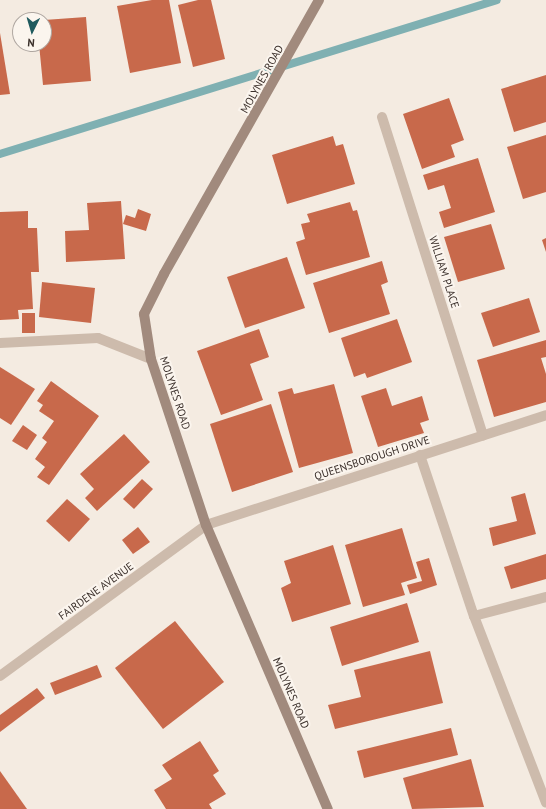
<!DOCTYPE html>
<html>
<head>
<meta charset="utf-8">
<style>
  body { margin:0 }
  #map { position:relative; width:546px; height:809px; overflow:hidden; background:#f4ebe1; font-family:"PT Sans",sans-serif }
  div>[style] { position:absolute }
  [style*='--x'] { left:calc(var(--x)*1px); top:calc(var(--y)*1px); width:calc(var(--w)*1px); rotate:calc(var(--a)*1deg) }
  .stream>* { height:8px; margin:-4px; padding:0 4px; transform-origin:4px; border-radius:4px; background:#7fb0b2 }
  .building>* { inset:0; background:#c8694b }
  .minor>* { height:10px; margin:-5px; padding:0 5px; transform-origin:5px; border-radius:5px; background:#cdbbac }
  .secondary>* { height:10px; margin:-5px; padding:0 5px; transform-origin:5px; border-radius:5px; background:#a18a7d }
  span { translate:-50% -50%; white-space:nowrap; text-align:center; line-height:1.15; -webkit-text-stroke:4px #fbf5ee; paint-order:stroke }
  .street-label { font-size:11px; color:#3b302b }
  .north { position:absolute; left:12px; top:12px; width:40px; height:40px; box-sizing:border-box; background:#fbf5ee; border:1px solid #aea6a0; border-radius:50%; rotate:185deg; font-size:11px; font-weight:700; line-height:16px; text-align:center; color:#3b302b }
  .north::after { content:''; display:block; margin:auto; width:14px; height:18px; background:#1f5a5e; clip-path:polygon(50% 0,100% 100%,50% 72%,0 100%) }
</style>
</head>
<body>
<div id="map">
  <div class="stream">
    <div style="--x:0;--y:154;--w:520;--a:-17.22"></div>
  </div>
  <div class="building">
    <div style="clip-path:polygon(152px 0,169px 0,181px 63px,130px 73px,117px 6px)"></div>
    <div style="clip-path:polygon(198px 0,211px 0,225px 59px,193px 67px,178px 5px)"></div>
    <div style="clip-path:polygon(86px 17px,91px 81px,43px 85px,39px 44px,44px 44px,44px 20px)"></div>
    <div style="clip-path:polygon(0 33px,10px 94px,0 95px)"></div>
    <div style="clip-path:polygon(546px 75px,546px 122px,514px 132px,501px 89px)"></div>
    <div style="clip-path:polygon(449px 98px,464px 140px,451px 145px,455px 157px,422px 169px,403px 114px)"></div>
    <div style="clip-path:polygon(546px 135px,546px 192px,523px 199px,507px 147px)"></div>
    <div style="clip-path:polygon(333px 136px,336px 146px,343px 144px,355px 184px,287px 204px,272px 155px)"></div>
    <div style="clip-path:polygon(478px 158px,495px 212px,444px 228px,439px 212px,451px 208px,444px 185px,428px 190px,423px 175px)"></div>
    <div style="clip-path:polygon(121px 201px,125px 259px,66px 262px,65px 231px,89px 230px,87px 203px)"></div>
    <div style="clip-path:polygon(350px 202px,353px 211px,357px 210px,370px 257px,306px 275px,296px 242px,305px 239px,301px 224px,310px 222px,307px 214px)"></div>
    <div style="clip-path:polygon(138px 209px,151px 214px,146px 231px,123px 224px,126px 215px,135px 218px)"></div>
    <div style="clip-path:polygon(28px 211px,28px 228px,37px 228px,39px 272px,31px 272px,33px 309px,18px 310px,19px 319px,0 320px,0 212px)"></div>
    <div style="clip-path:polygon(491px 224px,505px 269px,458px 282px,444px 237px)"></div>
    <div style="clip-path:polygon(546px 238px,546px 252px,542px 240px)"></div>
    <div style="clip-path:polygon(287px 257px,305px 308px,245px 328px,227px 277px)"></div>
    <div style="clip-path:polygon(382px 261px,388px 282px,381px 285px,390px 314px,329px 333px,313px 283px)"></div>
    <div style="clip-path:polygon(42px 282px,95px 288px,91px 323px,39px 317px)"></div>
    <div style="clip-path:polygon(529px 298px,540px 332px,493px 347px,481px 313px)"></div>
    <div style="clip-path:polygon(22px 313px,35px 313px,35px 333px,22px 333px)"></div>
    <div style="clip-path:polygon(397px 319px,412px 362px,367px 378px,365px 373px,354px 377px,341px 338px)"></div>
    <div style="clip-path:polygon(259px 329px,269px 357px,250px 364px,263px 400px,221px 415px,197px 351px)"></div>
    <div style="clip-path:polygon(546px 340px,546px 357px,541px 358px,546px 374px,546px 402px,494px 417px,477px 360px)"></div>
    <div style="clip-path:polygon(0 367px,35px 389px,11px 425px,0 418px)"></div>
    <div style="clip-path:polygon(51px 381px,99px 416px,49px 485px,37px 477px,45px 467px,35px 459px,47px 442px,42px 438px,54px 421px,39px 411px,43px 405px,37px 401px)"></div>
    <div style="clip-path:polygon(334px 384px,353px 453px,299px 468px,278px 392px,292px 388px,294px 394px)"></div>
    <div style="clip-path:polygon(386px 388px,392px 406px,422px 396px,429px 420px,420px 423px,424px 433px,378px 447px,361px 396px)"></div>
    <div style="clip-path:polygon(271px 404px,293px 472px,232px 492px,210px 424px)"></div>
    <div style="clip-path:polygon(23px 425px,37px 435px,27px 450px,12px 441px)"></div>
    <div style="clip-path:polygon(124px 434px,150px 462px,97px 511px,85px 498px,94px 489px,80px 474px)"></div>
    <div style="clip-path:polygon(142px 479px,153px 489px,134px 509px,123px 499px)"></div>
    <div style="clip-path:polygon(525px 493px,536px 534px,493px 546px,489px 528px,517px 521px,511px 497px)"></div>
    <div style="clip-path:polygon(67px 499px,90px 519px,69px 542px,46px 521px)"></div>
    <div style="clip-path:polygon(138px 527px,150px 542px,133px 554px,122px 540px)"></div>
    <div style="clip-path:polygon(402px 528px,417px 578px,401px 583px,405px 595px,363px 607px,345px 545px)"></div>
    <div style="clip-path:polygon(333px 545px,351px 604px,292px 622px,281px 588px,291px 583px,284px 561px)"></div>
    <div style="clip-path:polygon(546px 554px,546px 579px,511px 589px,504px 567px)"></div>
    <div style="clip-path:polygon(429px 558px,437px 585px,410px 594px,407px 585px,422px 581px,416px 562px)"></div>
    <div style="clip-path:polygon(407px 603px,419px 642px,342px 666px,330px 627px)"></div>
    <div style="clip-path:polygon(175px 621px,224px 682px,163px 729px,115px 668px)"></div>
    <div style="clip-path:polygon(430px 651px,443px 703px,335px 729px,328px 705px,361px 697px,354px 670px)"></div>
    <div style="clip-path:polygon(97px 665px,102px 677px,55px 695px,50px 683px)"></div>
    <div style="clip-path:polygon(37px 688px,45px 698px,0 732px,0 715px)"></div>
    <div style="clip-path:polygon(451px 728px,458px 755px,364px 778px,357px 751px)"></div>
    <div style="clip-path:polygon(200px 741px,219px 771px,213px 775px,226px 794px,209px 804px,212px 809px,166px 809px,154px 790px,172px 779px,162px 765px)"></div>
    <div style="clip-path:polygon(471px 759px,484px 807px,412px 809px,403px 778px)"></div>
    <div style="clip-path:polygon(0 771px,27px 809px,0 809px)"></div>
  </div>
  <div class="minor">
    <div style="--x:382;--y:117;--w:334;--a:72.4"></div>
    <div style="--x:0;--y:343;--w:98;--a:-2.9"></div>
    <div style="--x:98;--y:338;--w:57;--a:21.6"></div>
    <div style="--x:420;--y:455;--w:170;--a:71.5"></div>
    <div style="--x:474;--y:616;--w:200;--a:68.9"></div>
    <div style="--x:474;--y:616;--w:74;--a:-14.8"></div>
    <div style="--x:0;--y:676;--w:255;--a:-36.2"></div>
    <div style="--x:206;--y:525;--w:357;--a:-17.9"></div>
  </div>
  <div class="secondary">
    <div style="--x:319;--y:0;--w:315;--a:119.5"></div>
    <div style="--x:164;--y:274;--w:45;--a:116.6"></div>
    <div style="--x:144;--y:314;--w:46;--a:81.2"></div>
    <div style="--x:151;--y:359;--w:175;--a:71.7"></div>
    <div style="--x:206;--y:525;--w:309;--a:66.8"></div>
  </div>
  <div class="street-label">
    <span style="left:262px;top:79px;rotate:-61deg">MOLYNES ROAD</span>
    <span style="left:444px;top:272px;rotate:72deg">WILLIAM PLACE</span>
    <span style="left:175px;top:393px;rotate:72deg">MOLYNES ROAD</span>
    <span style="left:372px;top:458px;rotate:-18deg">QUEENSBOROUGH DRIVE</span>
    <span style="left:96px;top:591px;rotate:-36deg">FAIRDENE AVENUE</span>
    <span style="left:291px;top:693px;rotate:67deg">MOLYNES ROAD</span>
  </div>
  <div class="north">N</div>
</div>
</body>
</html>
